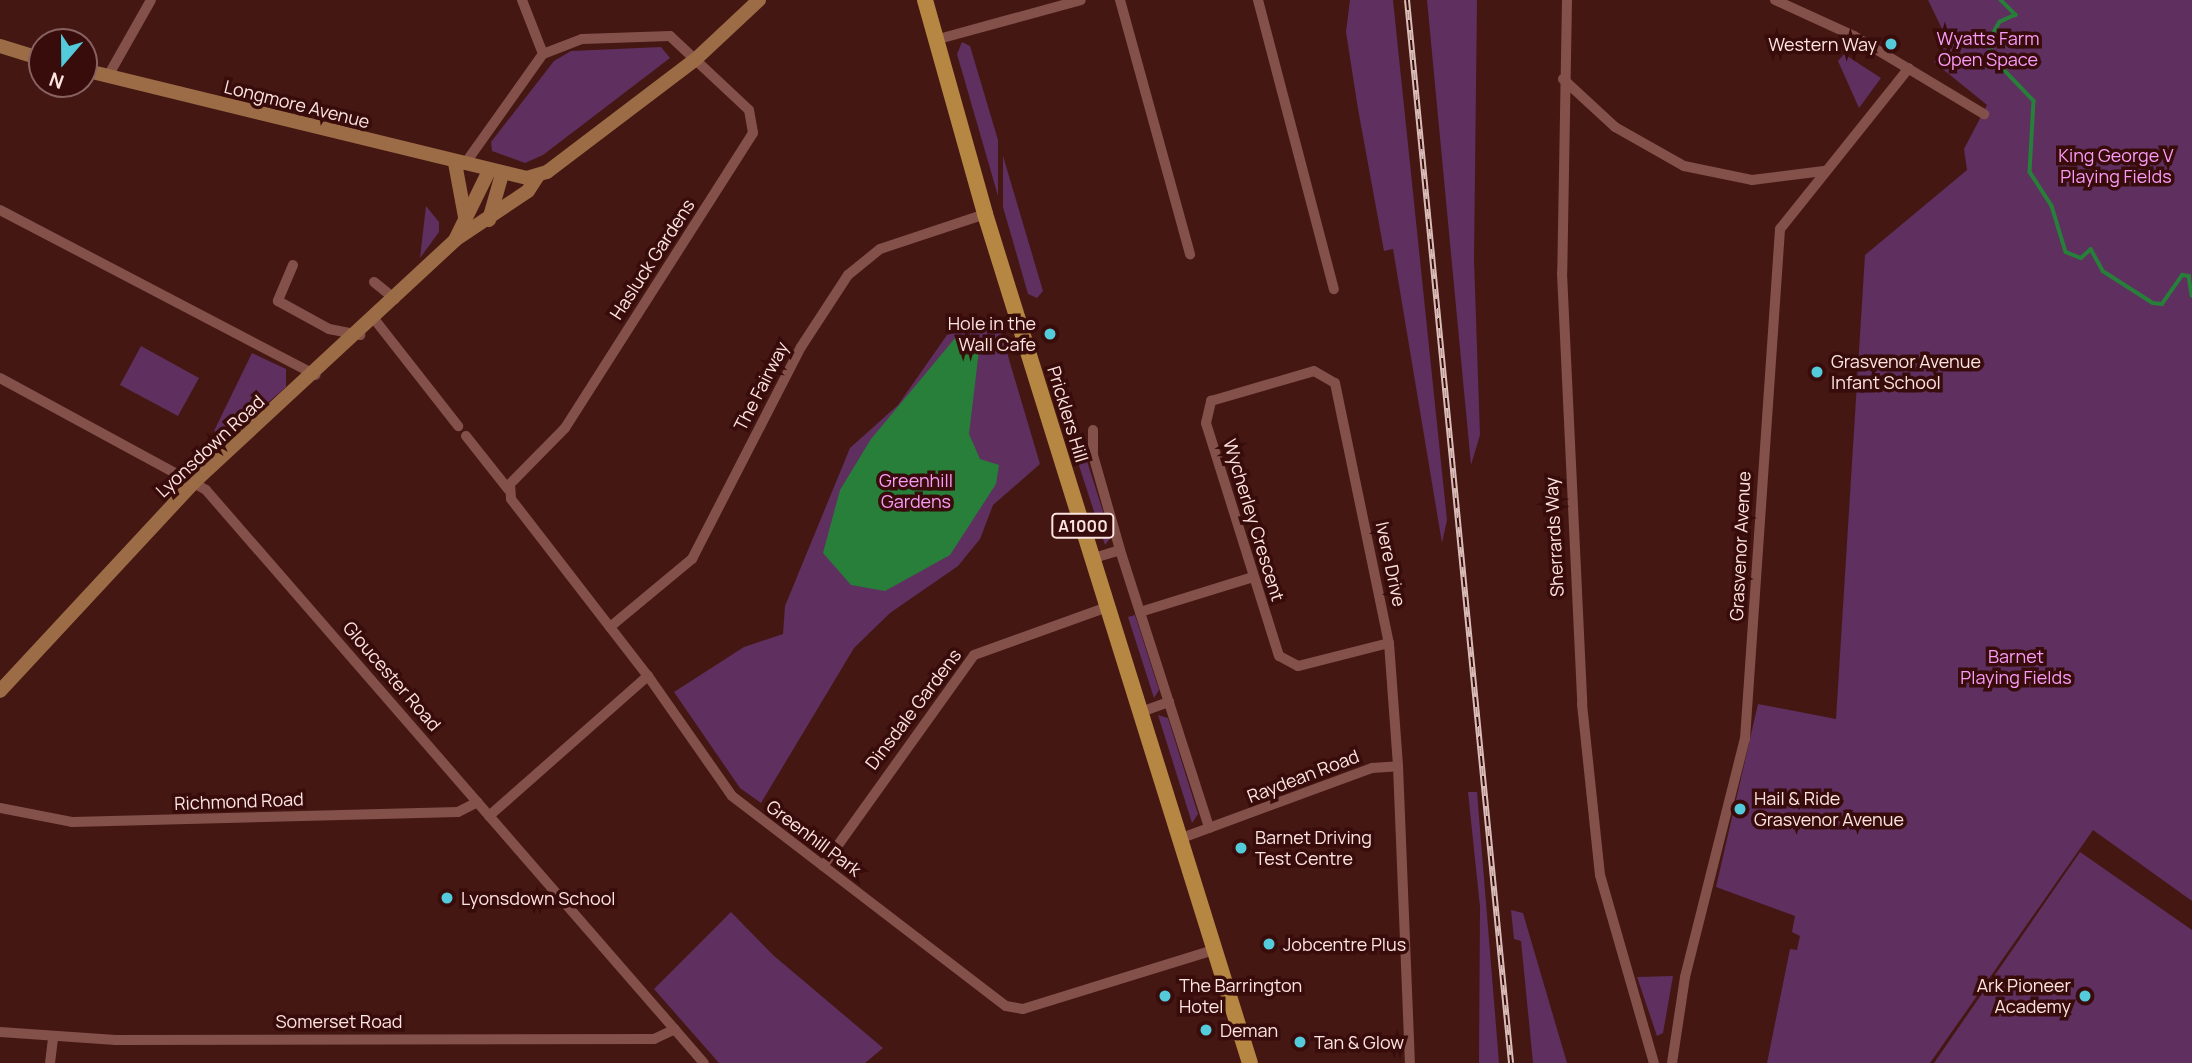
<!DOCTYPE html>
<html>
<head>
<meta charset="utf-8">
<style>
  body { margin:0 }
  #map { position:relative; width:2192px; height:1063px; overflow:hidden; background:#441713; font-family:Manrope,sans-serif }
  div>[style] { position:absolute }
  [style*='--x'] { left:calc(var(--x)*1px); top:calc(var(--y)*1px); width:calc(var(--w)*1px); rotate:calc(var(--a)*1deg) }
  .green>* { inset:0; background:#5f2f5f }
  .water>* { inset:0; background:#277f3a }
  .stream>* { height:3.5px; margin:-1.75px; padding:0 1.75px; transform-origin:1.75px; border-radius:1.75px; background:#277f3a }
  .street>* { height:10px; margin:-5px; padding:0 5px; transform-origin:5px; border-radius:5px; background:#83504a }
  .secondary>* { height:14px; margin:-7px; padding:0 7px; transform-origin:7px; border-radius:7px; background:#9c6c46 }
  .primary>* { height:16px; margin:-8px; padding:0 8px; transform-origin:8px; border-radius:8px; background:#b58742 }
  .rail>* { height:6px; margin-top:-3px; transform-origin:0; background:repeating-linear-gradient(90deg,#380c0a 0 10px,#dabdb9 0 20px); box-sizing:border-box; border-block:2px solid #dabdb9 }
  .dots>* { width:19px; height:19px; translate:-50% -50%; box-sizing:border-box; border:4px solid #380c0a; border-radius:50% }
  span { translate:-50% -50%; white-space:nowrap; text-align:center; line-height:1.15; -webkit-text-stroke:7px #380c0a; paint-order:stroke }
  .shield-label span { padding:2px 5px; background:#380c0a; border:2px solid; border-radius:5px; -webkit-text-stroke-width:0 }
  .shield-label { font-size:16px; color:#fde4e0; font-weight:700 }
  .park-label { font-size:18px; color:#fa9bf9 }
  .poi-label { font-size:18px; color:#fde4e0 }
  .right { translate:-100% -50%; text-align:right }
  .left { translate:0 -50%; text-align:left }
  .street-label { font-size:18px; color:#fde4e0 }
  .north { position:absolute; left:28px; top:28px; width:70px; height:70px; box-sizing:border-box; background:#380c0a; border:2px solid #876260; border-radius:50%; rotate:200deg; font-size:19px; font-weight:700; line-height:28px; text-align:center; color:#fde4e0 }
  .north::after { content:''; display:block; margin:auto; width:24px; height:32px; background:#53cbdb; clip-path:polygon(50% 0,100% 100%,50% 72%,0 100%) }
</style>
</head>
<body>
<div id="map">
  <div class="green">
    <div style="clip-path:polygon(1350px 0,1393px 0,1447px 520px,1442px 543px,1393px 249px,1384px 251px,1358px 109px,1346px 32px)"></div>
    <div style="clip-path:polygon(1427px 0,1477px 0,1474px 260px,1480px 435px,1471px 465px)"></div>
    <div style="clip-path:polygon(1928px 0,2192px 0,2192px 901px,2093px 830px,1930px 1063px,1767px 1063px,1790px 949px,1797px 950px,1800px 936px,1792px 932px,1795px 916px,1716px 887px,1758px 704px,1836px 719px,1865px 255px,1967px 170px,1964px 149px,1987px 105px,1934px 62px,1947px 39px)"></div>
    <div style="clip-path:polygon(962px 42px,970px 46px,998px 140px,998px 196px,957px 54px)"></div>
    <div style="clip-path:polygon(661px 47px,670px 58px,543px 155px,525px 163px,492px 151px,491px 142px,554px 61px,571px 51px)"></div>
    <div style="clip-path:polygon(1844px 54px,1881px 78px,1859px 108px,1838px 61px)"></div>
    <div style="clip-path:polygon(1003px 156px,1043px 291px,1037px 298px,1028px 294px,1003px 207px)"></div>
    <div style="clip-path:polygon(426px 206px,439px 222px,439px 232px,420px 258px)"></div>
    <div style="clip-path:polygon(997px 319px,1040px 464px,993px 505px,980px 539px,958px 566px,890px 613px,854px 648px,761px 803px,740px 788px,674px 692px,744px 647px,783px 634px,785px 606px,850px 448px,898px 405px,947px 335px)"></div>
    <div style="clip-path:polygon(141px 346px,199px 378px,178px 416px,120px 385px)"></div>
    <div style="clip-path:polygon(252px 353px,286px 369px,286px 387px,227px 438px,214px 431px)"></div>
    <div style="clip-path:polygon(1076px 426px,1111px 537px,1105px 545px,1067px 429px)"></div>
    <div style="clip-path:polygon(1135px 615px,1159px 690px,1154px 698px,1128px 617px)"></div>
    <div style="clip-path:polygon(1158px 715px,1168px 718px,1198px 814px,1192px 823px)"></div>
    <div style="clip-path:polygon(1468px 792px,1477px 792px,1499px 1063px,1479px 1063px,1480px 907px)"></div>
    <div style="clip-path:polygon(2080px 852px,2192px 930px,2192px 1063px,1934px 1063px)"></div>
    <div style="clip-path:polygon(1511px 910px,1523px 913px,1567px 1063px,1533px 1063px,1521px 941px,1514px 939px)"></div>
    <div style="clip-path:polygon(731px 912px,773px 955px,883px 1048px,865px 1063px,719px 1063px,654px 989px)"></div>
    <div style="clip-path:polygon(1673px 976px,1663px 1033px,1657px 1036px,1637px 977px)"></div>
  </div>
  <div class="water">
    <div style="clip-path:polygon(956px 337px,975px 342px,979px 350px,969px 434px,980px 459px,999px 465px,996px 484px,950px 555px,885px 591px,851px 585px,823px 553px,840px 490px,871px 439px)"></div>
  </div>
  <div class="stream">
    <div style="--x:2001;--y:0;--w:21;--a:45"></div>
    <div style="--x:2016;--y:15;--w:17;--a:156"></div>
    <div style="--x:2000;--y:22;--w:16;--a:120"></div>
    <div style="--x:1992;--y:36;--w:20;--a:93"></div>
    <div style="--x:1991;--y:56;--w:62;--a:46.3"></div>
    <div style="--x:2034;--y:101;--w:71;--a:93.2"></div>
    <div style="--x:2030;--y:172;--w:40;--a:57.1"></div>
    <div style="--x:2052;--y:206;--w:48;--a:73.1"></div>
    <div style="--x:2066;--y:252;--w:16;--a:22"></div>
    <div style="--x:2081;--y:258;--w:13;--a:-42"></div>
    <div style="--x:2091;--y:249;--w:25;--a:61"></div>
    <div style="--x:2103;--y:271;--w:59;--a:32.6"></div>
    <div style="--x:2153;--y:303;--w:9;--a:6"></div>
    <div style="--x:2162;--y:304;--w:35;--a:-55"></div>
    <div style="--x:2182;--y:275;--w:7;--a:8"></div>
    <div style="--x:2189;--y:276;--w:20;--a:81"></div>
  </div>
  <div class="street">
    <div style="--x:522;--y:0;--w:58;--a:68.7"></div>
    <div style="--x:1120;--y:0;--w:264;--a:74.6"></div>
    <div style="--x:1258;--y:0;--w:299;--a:75.3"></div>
    <div style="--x:1567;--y:0;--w:273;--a:91"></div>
    <div style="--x:1562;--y:273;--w:431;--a:87.3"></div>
    <div style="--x:1582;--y:704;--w:172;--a:84"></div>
    <div style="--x:1600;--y:875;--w:196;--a:74"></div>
    <div style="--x:1775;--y:0;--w:87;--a:24.5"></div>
    <div style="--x:1854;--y:36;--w:152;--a:31"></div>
    <div style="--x:935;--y:40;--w:151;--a:-15.3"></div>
    <div style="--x:108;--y:76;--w:87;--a:-60.5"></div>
    <div style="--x:1563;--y:79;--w:71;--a:42.7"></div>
    <div style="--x:1615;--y:127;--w:79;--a:29.5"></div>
    <div style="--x:1684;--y:166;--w:69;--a:11.6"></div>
    <div style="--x:1752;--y:180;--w:72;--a:-7.2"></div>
    <div style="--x:464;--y:165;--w:136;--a:-54.6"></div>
    <div style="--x:543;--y:54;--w:42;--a:-21"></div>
    <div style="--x:582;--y:39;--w:88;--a:-2"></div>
    <div style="--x:670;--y:36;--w:108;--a:43.1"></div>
    <div style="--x:749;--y:110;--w:23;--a:80"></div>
    <div style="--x:753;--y:133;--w:350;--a:122.5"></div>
    <div style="--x:565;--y:428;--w:78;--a:134.5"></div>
    <div style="--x:510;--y:484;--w:15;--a:86"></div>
    <div style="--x:511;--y:499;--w:224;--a:52.3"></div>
    <div style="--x:648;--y:676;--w:146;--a:55"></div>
    <div style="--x:732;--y:796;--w:345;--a:37.5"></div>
    <div style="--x:1006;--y:1006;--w:17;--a:10"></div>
    <div style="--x:1023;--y:1009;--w:200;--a:-17.2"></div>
    <div style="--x:0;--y:210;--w:356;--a:27.6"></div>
    <div style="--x:293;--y:265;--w:39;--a:113"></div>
    <div style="--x:278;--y:301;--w:58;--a:28.8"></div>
    <div style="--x:329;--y:329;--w:32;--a:11"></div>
    <div style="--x:374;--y:282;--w:27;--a:39"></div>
    <div style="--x:375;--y:320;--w:135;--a:51.9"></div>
    <div style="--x:0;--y:378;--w:234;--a:28.5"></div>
    <div style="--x:206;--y:490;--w:759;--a:49.01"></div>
    <div style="--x:1093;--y:430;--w:25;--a:90"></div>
    <div style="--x:1093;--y:455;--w:99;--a:74.1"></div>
    <div style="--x:1120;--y:550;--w:292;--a:72.2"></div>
    <div style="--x:466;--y:436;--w:68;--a:51.6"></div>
    <div style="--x:1094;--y:558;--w:27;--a:-17"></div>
    <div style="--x:1140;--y:612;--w:118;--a:-17.2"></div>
    <div style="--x:610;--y:627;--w:107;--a:-39.7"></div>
    <div style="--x:692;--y:559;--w:238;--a:-62.8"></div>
    <div style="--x:801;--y:347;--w:86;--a:-56.9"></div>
    <div style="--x:848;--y:275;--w:41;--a:-39.1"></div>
    <div style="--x:880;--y:249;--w:111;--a:-18.4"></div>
    <div style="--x:1389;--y:643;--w:94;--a:165.8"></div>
    <div style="--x:1298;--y:666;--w:21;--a:-152"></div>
    <div style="--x:1279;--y:656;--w:244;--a:-107.4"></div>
    <div style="--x:1206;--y:423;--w:23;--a:-77"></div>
    <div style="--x:1211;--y:401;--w:107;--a:-16.2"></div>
    <div style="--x:1314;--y:371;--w:24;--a:30"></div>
    <div style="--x:1335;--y:383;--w:266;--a:78.3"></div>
    <div style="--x:1389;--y:643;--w:123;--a:85.8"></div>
    <div style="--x:1141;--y:712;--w:30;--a:-20"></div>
    <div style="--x:0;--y:808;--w:73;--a:11"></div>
    <div style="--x:72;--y:822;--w:386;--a:-1.5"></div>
    <div style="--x:458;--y:812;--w:22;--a:-27"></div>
    <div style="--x:489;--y:816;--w:212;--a:-41.4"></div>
    <div style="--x:1179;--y:839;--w:206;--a:-20.2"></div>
    <div style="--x:1372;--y:768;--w:26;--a:-4"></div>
    <div style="--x:1398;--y:766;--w:297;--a:87.7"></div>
    <div style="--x:823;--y:866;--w:259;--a:-54.4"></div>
    <div style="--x:974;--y:655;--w:141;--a:-19.8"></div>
    <div style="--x:0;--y:1032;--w:116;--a:3.9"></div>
    <div style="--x:116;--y:1040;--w:538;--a:-0.11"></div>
    <div style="--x:654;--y:1039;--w:23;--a:-25"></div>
    <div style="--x:50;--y:1063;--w:24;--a:-83"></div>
    <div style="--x:1672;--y:1063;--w:87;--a:-81.4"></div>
    <div style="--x:1685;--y:977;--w:245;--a:-75.9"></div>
    <div style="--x:1745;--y:739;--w:511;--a:-86.07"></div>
    <div style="--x:1780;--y:229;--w:206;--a:-51.3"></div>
  </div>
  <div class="secondary">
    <div style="--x:0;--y:46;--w:44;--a:17.2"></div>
    <div style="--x:84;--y:70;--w:456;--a:13.7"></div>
    <div style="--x:527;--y:178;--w:21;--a:-17"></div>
    <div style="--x:547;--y:172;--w:188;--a:-37.2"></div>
    <div style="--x:697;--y:58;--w:85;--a:-43.1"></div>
    <div style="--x:455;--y:163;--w:55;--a:79.5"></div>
    <div style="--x:489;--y:220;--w:48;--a:-74.2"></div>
    <div style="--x:455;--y:240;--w:77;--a:-63.8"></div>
    <div style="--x:0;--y:691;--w:285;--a:-47.1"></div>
    <div style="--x:194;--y:482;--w:356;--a:-42.8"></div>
    <div style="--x:455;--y:240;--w:88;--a:-33.9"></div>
    <div style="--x:528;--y:191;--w:17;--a:-57"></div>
  </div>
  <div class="primary">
    <div style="--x:925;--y:0;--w:222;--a:74.3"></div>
    <div style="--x:985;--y:214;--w:889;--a:72.67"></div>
  </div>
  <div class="rail">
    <div style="--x:1407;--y:0;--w:1068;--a:84.41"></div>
  </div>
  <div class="dots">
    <div style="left:1891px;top:44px;background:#53cbdb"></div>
    <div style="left:1050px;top:334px;background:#53cbdb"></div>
    <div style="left:1817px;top:372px;background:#53cbdb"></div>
    <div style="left:1740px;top:809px;background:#53cbdb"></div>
    <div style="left:1241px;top:848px;background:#53cbdb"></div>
    <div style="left:447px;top:898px;background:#53cbdb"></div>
    <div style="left:1269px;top:944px;background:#53cbdb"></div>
    <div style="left:1165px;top:996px;background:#53cbdb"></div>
    <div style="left:2085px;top:996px;background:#53cbdb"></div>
    <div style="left:1206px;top:1030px;background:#53cbdb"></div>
    <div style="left:1300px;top:1042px;background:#53cbdb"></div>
  </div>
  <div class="shield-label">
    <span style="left:1083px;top:526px">A1000</span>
  </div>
  <div class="park-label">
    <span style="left:1988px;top:49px">Wyatts Farm<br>Open Space</span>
    <span style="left:2116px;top:166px">King George V<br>Playing Fields</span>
    <span style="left:916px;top:491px">Greenhill<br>Gardens</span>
    <span style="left:2016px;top:667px">Barnet<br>Playing Fields</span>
  </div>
  <div class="poi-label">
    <span class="right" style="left:1877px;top:44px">Western Way</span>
    <span class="right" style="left:1036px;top:334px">Hole in the<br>Wall Cafe</span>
    <span class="left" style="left:1831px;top:372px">Grasvenor Avenue<br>Infant School</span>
    <span class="left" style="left:1754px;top:809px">Hail &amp; Ride<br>Grasvenor Avenue</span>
    <span class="left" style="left:1255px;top:848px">Barnet Driving<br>Test Centre</span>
    <span class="left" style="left:461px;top:898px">Lyonsdown School</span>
    <span class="left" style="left:1283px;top:944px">Jobcentre Plus</span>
    <span class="left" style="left:1179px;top:996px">The Barrington<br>Hotel</span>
    <span class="right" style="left:2071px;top:996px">Ark Pioneer<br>Academy</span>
    <span class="left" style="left:1220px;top:1030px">Deman</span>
    <span class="left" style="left:1314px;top:1042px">Tan &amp; Glow</span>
  </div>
  <div class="street-label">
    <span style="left:297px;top:104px;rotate:14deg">Longmore Avenue</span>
    <span style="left:652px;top:259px;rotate:-57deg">Hasluck Gardens</span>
    <span style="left:761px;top:386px;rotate:-63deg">The Fairway</span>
    <span style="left:1068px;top:414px;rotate:73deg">Pricklers Hill</span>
    <span style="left:210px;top:446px;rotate:-43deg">Lyonsdown Road</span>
    <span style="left:1254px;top:520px;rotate:73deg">Wycherley Crescent</span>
    <span style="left:1554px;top:537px;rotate:-93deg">Sherrards Way</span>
    <span style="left:1740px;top:546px;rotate:-87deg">Grasvenor Avenue</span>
    <span style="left:1391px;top:564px;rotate:78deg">Ivere Drive</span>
    <span style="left:392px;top:676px;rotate:49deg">Gloucester Road</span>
    <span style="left:913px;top:709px;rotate:-53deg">Dinsdale Gardens</span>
    <span style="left:1303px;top:776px;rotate:-21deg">Raydean Road</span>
    <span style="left:239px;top:801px;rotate:-2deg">Richmond Road</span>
    <span style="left:814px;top:838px;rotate:37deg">Greenhill Park</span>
    <span style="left:339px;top:1021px">Somerset Road</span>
  </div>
  <div class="north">N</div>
</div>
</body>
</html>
